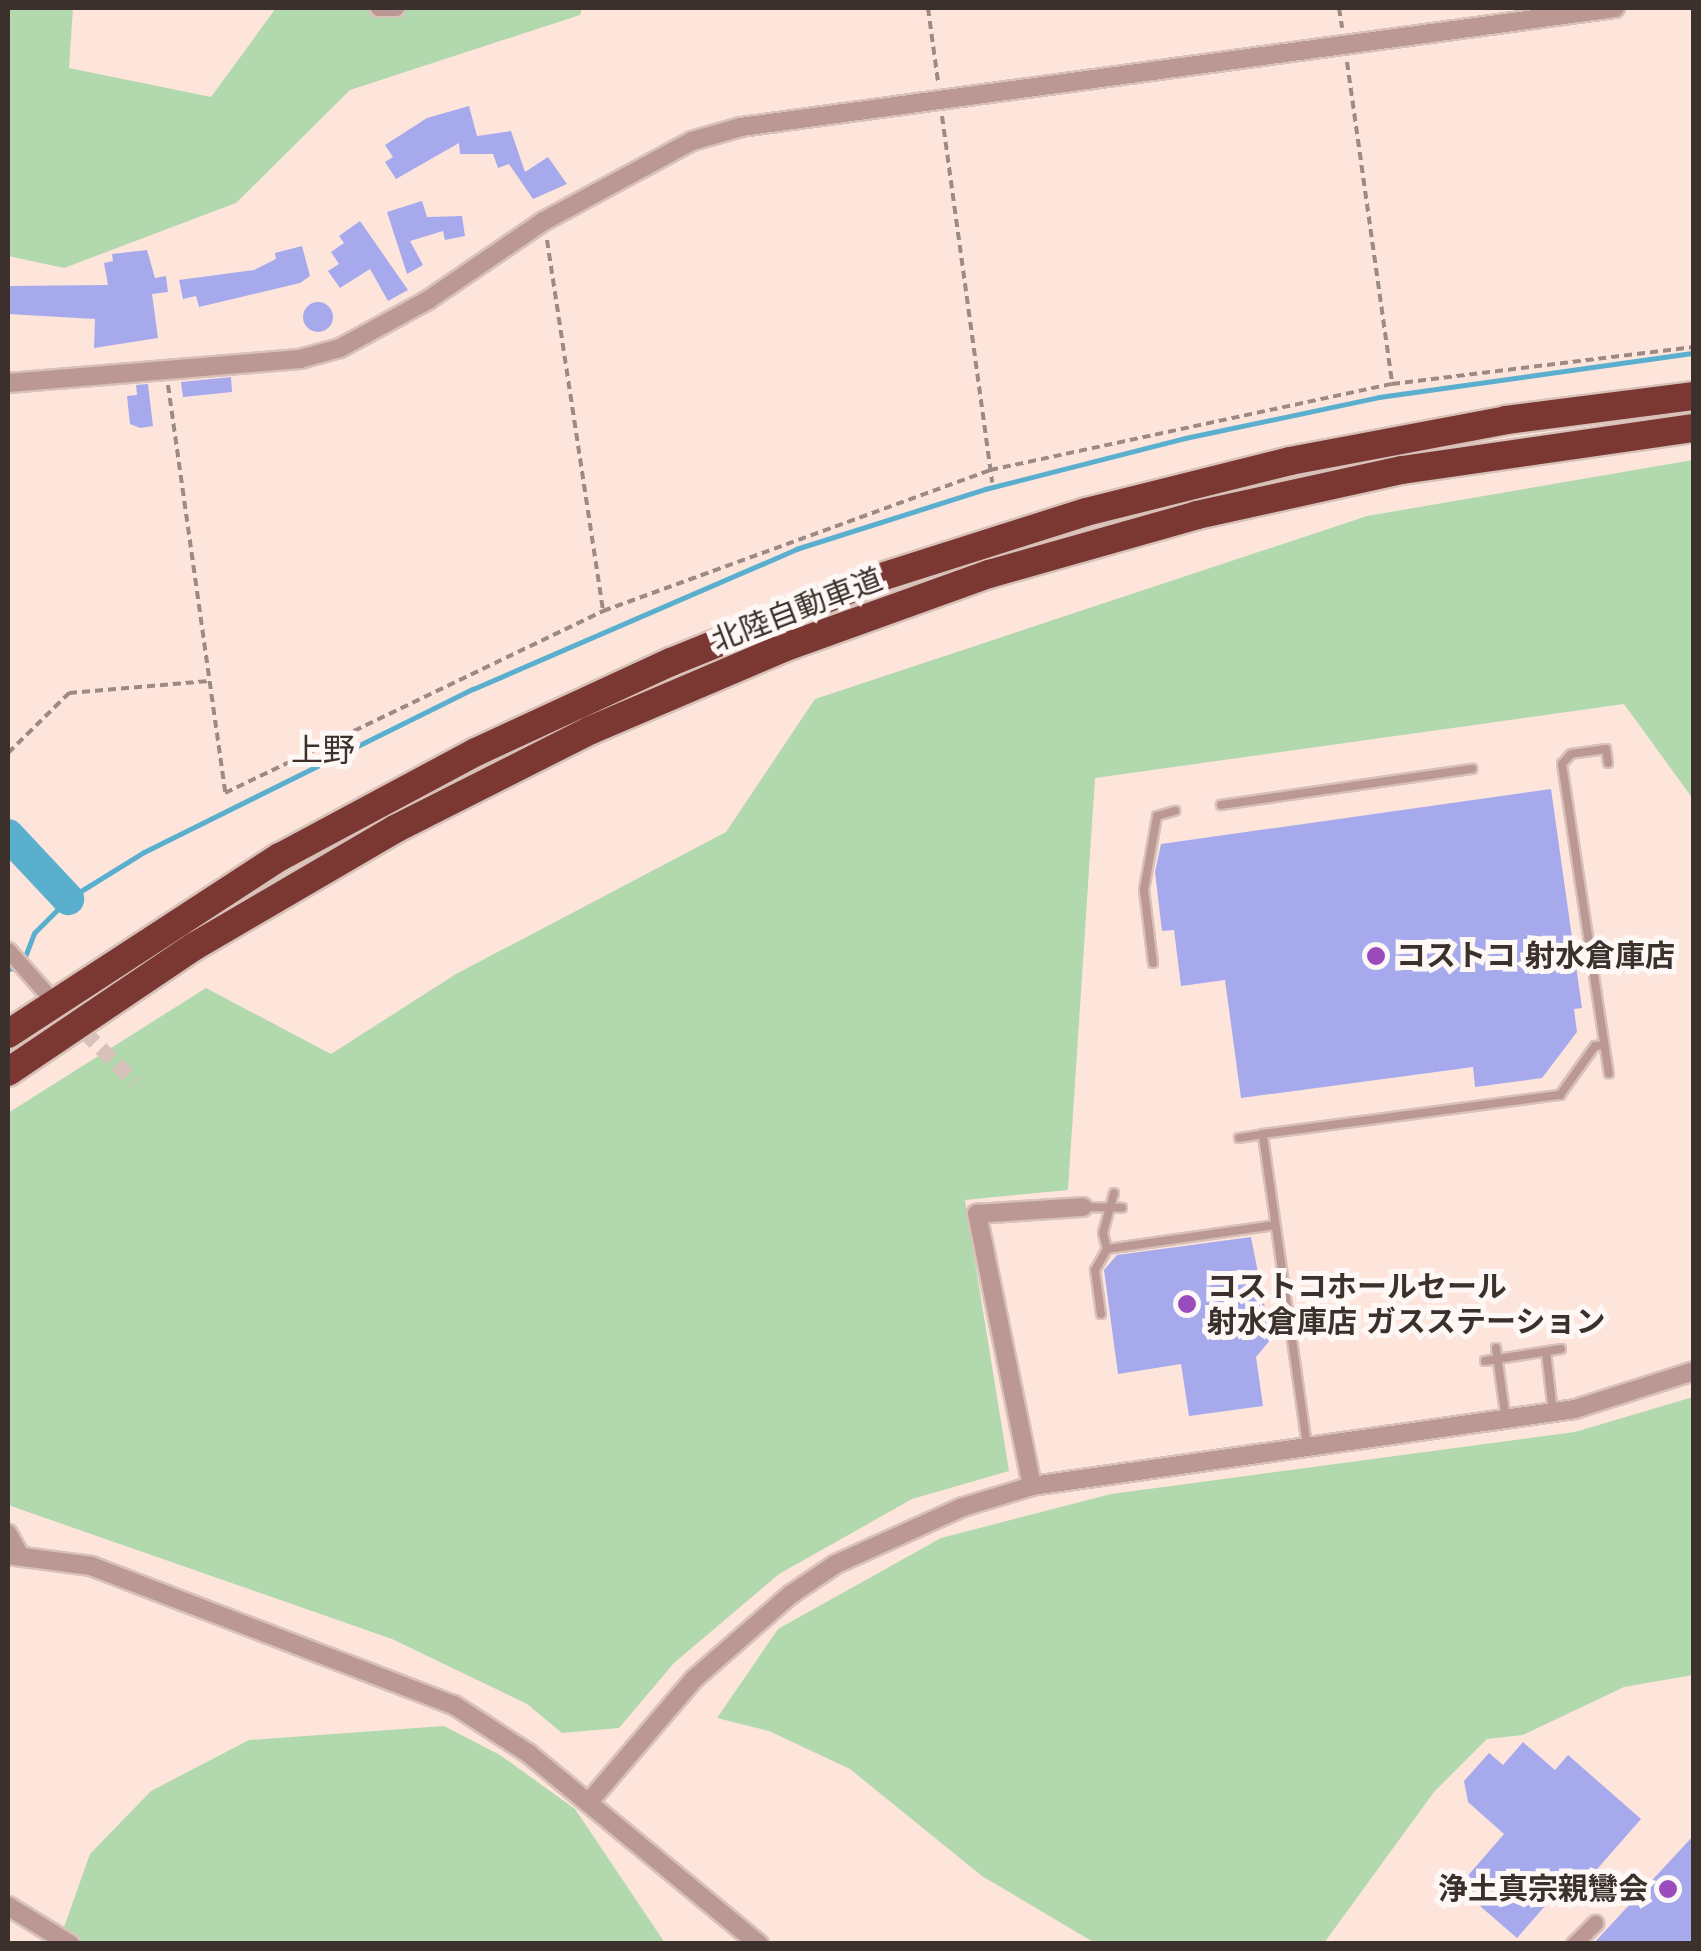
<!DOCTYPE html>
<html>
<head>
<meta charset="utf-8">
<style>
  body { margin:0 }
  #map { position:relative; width:1701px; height:1951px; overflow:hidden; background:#fee5dc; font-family:Jost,"Noto Sans JP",sans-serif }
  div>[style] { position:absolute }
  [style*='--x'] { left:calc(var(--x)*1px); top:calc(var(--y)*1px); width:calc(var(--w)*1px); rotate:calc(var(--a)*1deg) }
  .green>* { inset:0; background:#b2d8ad }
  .stream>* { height:5px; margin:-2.5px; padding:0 2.5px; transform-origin:2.5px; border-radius:2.5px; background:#5aafcf }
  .river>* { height:32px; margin:-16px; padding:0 16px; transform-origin:16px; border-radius:16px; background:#5aafcf }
  .building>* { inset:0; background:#a6aaec }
  .round { border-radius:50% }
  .minor-tunnel>* { height:15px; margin-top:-7.5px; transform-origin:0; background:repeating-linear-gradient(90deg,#d7c1b9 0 15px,transparent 0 23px) }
  .path>* { height:4px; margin-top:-2px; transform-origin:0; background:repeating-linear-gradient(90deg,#9c8a84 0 8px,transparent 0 13px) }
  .roads { filter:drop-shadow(2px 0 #d7c1b9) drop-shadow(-2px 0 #d7c1b9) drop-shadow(0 2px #d7c1b9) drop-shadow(0 -2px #d7c1b9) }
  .service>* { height:8px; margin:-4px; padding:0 4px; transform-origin:4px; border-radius:4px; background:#bb9894 }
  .minor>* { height:15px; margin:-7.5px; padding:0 7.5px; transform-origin:7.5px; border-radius:7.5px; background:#bb9894 }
  .tertiary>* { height:18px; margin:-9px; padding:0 9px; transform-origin:9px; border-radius:9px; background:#bb9894 }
  .motorway>* { height:28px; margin:-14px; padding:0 14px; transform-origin:14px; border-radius:14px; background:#7b3833 }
  .dots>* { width:28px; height:28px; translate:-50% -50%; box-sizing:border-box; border:5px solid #fdf7f5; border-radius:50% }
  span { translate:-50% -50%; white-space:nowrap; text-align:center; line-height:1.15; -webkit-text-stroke:10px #fdf7f5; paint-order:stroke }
  .street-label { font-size:30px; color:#3b302c }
  .poi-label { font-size:30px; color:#3b302c; font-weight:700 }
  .left { translate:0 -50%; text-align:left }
  .right { translate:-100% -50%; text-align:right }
  .neighbourhood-label { font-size:32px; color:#3b302c }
  .frame { position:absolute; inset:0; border:10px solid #3b302c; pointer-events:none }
</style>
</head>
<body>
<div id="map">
  <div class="green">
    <div style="clip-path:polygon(8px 8px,73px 8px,69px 68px,211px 97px,276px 8px,582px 8px,580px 15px,350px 90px,236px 203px,64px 268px,8px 256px)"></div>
    <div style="clip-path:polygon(1693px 460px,1693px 799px,1624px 704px,1095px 778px,1068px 1190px,965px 1200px,1009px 1471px,912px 1499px,779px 1574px,674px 1663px,619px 1728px,562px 1733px,527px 1704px,392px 1639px,8px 1505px,8px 1113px,206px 988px,331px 1054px,456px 974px,726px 832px,815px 699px,1367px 516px)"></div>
    <div style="clip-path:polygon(1693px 1397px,1693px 1675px,1624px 1687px,1523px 1735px,1487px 1739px,1434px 1792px,1324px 1943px,1095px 1943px,982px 1876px,850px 1769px,769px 1731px,717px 1718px,778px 1629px,941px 1538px,1111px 1494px,1575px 1432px)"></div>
    <div style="clip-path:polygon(444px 1726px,500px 1755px,575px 1809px,665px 1943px,58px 1944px,90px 1854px,151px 1791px,249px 1740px)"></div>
  </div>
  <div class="stream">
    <div style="--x:8;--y:969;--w:13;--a:-9"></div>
    <div style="--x:21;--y:967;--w:36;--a:-69"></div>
    <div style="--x:34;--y:933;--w:48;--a:-45"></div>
    <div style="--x:68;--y:899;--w:89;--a:-31.7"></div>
    <div style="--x:144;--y:852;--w:367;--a:-26.4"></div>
    <div style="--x:473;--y:689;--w:352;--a:-23.4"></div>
    <div style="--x:796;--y:549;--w:198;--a:-17.6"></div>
    <div style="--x:985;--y:489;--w:206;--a:-14.3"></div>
    <div style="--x:1185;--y:438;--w:198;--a:-11.9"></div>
    <div style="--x:1379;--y:397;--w:318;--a:-8"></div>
  </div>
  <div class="river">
    <div style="--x:8;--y:835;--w:88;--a:46.8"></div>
  </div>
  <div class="building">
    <div style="clip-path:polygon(469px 106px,477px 136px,511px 131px,525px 172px,548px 157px,567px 184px,533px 199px,509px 164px,498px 168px,493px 154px,460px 154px,459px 143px,396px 179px,385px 162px,393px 157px,385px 145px,427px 118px)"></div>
    <div style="clip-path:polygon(422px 201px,427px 217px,462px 216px,465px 236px,445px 240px,443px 231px,410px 241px,423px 265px,407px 274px,387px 212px)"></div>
    <div style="clip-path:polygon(360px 221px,408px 290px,388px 301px,370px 269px,340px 288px,328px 271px,339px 264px,331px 252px,344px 243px,339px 236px)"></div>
    <div style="clip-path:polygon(302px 246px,310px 276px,300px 283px,199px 307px,196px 296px,183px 299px,179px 280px,254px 270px,276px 259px,275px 253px)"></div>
    <div style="clip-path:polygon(147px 250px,155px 278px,166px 276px,168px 292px,152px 294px,158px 338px,94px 348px,95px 319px,8px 314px,8px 286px,108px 285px,104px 263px,113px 261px,112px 254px)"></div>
    <div class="round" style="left:303px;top:302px;width:30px;height:30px"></div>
    <div style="clip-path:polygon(231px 377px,232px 392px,183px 397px,181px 382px)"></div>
    <div style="clip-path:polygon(148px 384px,153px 426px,140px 428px,130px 424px,127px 396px,137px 395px,136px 385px)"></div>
    <div style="clip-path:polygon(1551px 789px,1582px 1008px,1574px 1009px,1577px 1032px,1542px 1078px,1475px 1087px,1473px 1067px,1241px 1098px,1225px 980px,1181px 986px,1174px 930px,1162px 931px,1155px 872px,1161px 844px)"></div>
    <div style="clip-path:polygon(1251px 1237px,1271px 1339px,1256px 1357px,1263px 1406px,1189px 1416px,1181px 1364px,1118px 1374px,1104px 1270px,1117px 1255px)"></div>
    <div style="clip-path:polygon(1523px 1742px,1555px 1770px,1568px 1755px,1641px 1819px,1577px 1892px,1566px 1882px,1517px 1938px,1458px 1887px,1504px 1834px,1468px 1802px,1464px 1781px,1489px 1753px,1503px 1765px)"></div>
    <div style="clip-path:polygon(1694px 1835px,1694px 1944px,1593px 1944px)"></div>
  </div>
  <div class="minor-tunnel">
    <div style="--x:52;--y:999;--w:117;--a:45"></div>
  </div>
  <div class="path">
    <div style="--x:928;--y:8;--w:75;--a:82.3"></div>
    <div style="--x:1339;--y:8;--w:20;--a:81"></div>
    <div style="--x:1347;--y:62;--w:325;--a:82"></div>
    <div style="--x:1392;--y:384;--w:304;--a:-7"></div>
    <div style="--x:942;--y:116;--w:370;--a:82.2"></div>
    <div style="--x:547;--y:240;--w:375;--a:81.4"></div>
    <div style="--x:168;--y:385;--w:412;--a:82"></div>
    <div style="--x:225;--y:793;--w:420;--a:-25.7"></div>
    <div style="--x:603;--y:611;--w:412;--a:-20"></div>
    <div style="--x:990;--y:470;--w:411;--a:-12.1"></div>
    <div style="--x:8;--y:753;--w:86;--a:-44.5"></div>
    <div style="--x:69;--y:693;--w:140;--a:-4.9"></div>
  </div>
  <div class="roads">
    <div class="service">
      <div style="--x:1608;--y:763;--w:14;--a:-98"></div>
      <div style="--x:1606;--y:749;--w:35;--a:172"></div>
      <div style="--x:1571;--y:754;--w:13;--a:132"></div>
      <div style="--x:1562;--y:764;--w:313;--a:81.4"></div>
      <div style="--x:1221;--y:805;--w:254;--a:-8.2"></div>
      <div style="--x:1153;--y:963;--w:74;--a:-97"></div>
      <div style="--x:1144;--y:890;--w:75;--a:-80"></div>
      <div style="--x:1157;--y:816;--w:19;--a:-16"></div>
      <div style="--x:1239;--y:1138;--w:24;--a:-9"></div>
      <div style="--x:1114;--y:1193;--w:41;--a:105.4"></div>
      <div style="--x:1103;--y:1233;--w:16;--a:76"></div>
      <div style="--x:1107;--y:1249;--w:170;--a:-8.1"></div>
      <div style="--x:1083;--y:1207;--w:39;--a:1"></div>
      <div style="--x:1101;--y:1314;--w:44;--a:-97.8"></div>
      <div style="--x:1095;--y:1270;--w:24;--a:-60"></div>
      <div style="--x:1496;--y:1348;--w:73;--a:82.1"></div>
      <div style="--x:1546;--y:1352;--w:60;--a:83.3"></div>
      <div style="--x:1485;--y:1361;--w:77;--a:-9"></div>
      <div style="--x:1307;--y:1445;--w:314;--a:-98.1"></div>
      <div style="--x:1263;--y:1134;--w:300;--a:-7.5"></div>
      <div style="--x:1560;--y:1095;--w:60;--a:-54.5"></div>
      <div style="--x:1595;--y:1046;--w:9;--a:-6"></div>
    </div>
    <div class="minor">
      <div style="--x:378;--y:8;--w:18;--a:0"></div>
      <div style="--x:8;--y:950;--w:57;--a:48.5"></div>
      <div style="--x:1574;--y:1944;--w:30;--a:-45"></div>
    </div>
    <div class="tertiary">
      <div style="--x:8;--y:383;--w:293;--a:-4.7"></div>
      <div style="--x:300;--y:359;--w:41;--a:-15.4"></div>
      <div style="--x:340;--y:348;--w:100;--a:-28.6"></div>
      <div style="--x:428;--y:300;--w:140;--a:-34.3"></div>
      <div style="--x:544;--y:221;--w:168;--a:-28.4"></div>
      <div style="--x:692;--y:141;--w:51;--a:-15.9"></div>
      <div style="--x:741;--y:127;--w:882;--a:-7.75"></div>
      <div style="--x:1032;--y:1486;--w:278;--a:-101.4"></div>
      <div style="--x:977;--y:1214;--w:106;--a:-3.8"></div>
      <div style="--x:8;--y:1534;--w:23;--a:61"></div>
      <div style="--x:8;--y:1555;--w:84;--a:7.5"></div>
      <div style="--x:91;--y:1566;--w:389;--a:21"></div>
      <div style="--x:454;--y:1705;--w:88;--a:33"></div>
      <div style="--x:528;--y:1753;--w:300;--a:39.6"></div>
      <div style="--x:588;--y:1803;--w:163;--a:-49.5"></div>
      <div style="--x:694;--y:1679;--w:128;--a:-41.2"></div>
      <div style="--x:790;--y:1595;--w:55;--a:-34"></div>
      <div style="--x:836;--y:1564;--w:139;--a:-24.2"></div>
      <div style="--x:963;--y:1507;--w:72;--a:-16.9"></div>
      <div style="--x:1032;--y:1486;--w:548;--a:-8.07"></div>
      <div style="--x:1575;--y:1409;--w:125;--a:-17.7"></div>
      <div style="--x:8;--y:1906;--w:73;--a:31.5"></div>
    </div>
    <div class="motorway">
      <div style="--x:8;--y:1034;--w:325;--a:-33.1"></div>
      <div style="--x:280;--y:857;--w:222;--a:-28.2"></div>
      <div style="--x:476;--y:752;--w:215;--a:-24.8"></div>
      <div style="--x:671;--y:662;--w:220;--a:-22.1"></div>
      <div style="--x:875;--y:579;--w:221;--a:-17.6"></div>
      <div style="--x:1086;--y:512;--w:210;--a:-14"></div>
      <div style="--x:1290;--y:461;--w:220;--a:-10.7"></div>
      <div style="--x:1506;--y:420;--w:190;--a:-7.3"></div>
      <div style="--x:8;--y:1072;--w:225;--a:-34"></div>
      <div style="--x:195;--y:946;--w:232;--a:-30.3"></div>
      <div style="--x:395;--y:829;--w:220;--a:-26.8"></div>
      <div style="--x:591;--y:730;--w:209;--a:-23.1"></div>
      <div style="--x:783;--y:648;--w:219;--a:-19.8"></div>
      <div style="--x:989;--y:574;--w:216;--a:-15.8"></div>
      <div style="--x:1197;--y:515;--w:210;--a:-12.4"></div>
      <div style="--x:1402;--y:470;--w:295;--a:-8.2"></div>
    </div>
  </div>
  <div class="dots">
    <div style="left:1376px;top:956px;background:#9b4cbc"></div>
    <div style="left:1187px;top:1304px;background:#9b4cbc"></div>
    <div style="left:1668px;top:1889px;background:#9b4cbc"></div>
  </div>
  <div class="street-label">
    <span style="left:797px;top:610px;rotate:-21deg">北陸自動車道</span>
  </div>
  <div class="poi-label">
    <span class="left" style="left:1396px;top:956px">コストコ 射水倉庫店</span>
    <span class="left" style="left:1207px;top:1304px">コストコホールセール<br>射水倉庫店 ガスステーション</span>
    <span class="right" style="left:1648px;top:1889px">浄土真宗親鸞会</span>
  </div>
  <div class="neighbourhood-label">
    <span style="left:323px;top:750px">上野</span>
  </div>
  <div class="frame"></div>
</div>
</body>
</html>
